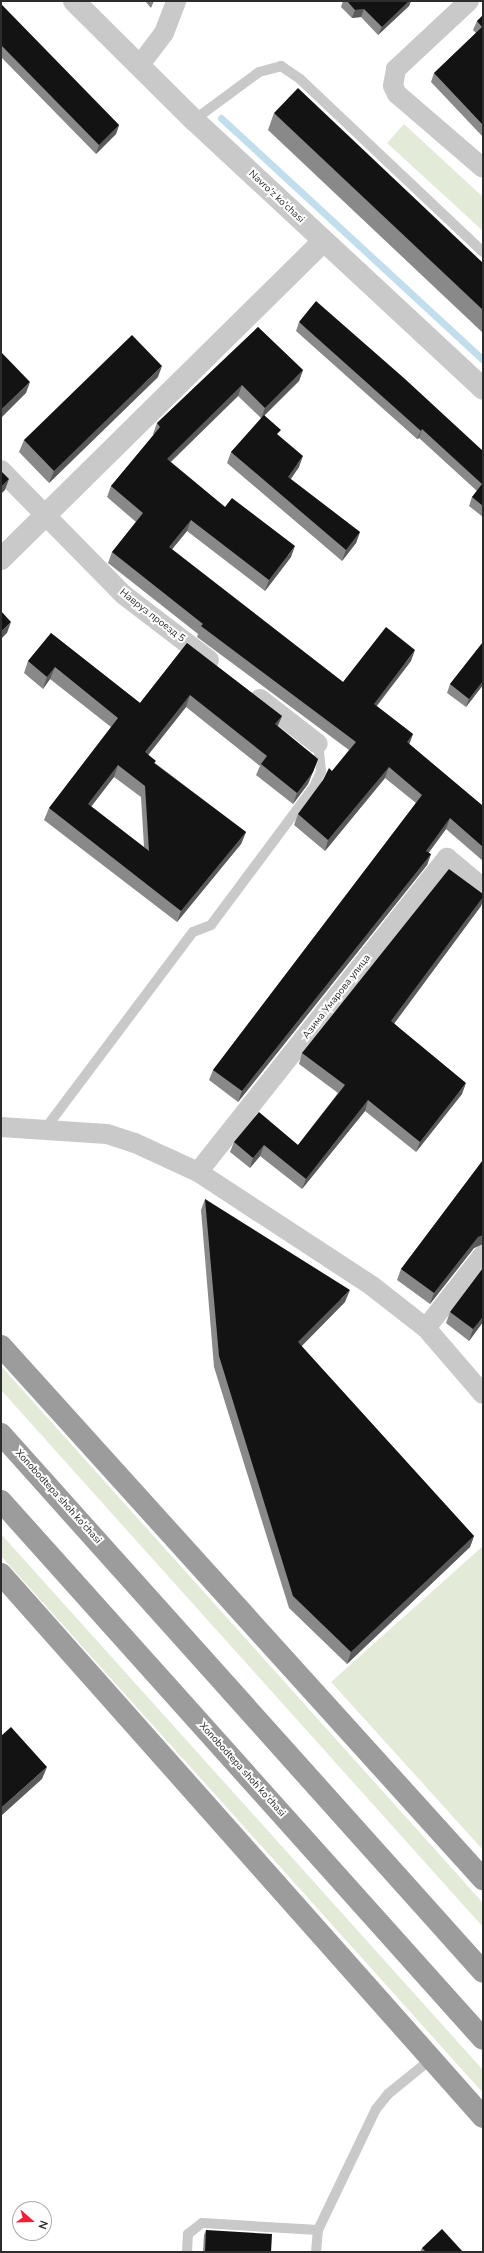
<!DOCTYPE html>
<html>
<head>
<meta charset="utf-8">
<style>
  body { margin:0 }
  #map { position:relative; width:484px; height:2253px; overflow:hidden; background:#fff; font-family:"Nunito Sans",sans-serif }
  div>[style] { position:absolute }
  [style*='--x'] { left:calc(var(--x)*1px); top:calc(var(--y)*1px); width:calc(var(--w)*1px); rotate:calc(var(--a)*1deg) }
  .green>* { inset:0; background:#e3ebd8 }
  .stream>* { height:7px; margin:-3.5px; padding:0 3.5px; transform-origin:3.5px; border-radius:3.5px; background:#c2deed }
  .service>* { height:10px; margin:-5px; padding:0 5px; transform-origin:5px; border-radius:5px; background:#c9c9c9 }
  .minor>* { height:20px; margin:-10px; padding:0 10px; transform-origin:10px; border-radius:10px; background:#c9c9c9 }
  .tertiary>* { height:22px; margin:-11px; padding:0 11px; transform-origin:11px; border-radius:11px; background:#c9c9c9 }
  .trunk>* { height:22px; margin:-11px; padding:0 11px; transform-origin:11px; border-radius:11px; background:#9c9c9c }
  .wall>* { inset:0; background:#898989 }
  .shaded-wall>* { inset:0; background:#5a5a5a }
  .building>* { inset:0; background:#131313 }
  span { translate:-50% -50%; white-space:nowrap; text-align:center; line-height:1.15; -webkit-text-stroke:4px #fff; paint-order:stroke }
  .street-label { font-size:10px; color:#2c2c2c }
  .frame { position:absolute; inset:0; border:2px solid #2c2c2c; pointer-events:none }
  .north { position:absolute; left:12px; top:2201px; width:40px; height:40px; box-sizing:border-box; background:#fff; border:1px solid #ababab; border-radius:50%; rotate:110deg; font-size:11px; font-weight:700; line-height:16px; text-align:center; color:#2c2c2c }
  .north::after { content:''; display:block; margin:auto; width:14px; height:18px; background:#f21f38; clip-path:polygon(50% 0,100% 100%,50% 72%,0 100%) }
</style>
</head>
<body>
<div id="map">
  <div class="green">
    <div style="clip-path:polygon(404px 124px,483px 197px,483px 231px,387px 143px)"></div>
    <div style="clip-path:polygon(1px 1366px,483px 1903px,483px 1927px,1px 1390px)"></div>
    <div style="clip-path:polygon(1px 1534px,483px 2070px,483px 2093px,1px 1556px)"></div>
    <div style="clip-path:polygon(483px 1546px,483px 1850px,331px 1682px)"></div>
  </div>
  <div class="stream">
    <div style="--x:221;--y:118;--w:357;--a:42.7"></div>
  </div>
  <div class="service">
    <div style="--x:194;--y:120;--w:81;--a:-36.4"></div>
    <div style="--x:259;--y:72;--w:23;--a:-15"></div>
    <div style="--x:281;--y:66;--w:23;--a:34"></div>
    <div style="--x:300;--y:79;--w:252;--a:43.4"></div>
    <div style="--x:45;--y:1129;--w:246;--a:-53.1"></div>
    <div style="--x:193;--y:932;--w:19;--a:-21"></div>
    <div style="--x:211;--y:925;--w:172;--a:-53.3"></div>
    <div style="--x:314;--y:787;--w:17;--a:-66"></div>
    <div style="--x:321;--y:771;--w:27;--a:-96"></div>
    <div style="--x:187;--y:2252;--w:18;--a:-87"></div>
    <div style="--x:188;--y:2234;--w:18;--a:-38"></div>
    <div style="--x:202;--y:2223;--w:116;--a:3.5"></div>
    <div style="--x:316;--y:2252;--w:22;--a:-85"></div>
    <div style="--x:318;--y:2230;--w:134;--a:-64.4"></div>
    <div style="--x:376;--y:2109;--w:19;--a:-51"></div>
    <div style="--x:388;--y:2094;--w:55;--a:-39.1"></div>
  </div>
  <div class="minor">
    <div style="--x:469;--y:1;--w:100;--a:137"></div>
    <div style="--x:396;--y:69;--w:17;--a:100"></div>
    <div style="--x:393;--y:86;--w:9;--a:63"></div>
    <div style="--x:397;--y:94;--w:113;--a:40.7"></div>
    <div style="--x:139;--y:66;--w:41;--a:-52.9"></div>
    <div style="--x:164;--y:33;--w:34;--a:-69"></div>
    <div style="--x:1;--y:470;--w:175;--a:45.5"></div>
    <div style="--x:124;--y:595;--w:107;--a:37.4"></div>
    <div style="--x:260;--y:699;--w:73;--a:37.8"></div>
    <div style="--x:1;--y:1127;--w:106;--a:3.8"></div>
    <div style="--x:107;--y:1134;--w:29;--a:18"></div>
    <div style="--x:135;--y:1143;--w:69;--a:24.7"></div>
    <div style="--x:198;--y:1172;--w:208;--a:33.2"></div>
    <div style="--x:372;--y:1286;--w:68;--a:37.9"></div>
    <div style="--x:426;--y:1328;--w:87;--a:49.2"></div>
    <div style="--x:198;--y:1172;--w:401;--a:-51.6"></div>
    <div style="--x:447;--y:858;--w:47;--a:39.8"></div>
    <div style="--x:426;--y:1328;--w:93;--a:-52"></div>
  </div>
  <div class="tertiary">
    <div style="--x:74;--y:1;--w:169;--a:44.8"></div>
    <div style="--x:194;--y:120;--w:395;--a:42.9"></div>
    <div style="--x:1;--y:559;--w:453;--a:-44.6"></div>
  </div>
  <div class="trunk">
    <div style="--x:1;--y:1346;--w:719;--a:47.88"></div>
    <div style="--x:1;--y:1434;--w:722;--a:48.14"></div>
    <div style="--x:1;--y:1501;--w:722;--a:48.14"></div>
    <div style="--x:1;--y:1574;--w:726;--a:48.41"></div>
  </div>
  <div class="wall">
    <div style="clip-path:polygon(145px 1px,154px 1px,151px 8px)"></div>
    <div style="clip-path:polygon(343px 1px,411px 1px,409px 6px,378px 35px,361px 17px,352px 18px,341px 7px)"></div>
    <div style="clip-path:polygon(1px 4px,119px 125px,116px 134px,96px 154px,1px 57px)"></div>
    <div style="clip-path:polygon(483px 15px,483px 137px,431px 82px,434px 73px,476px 33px,473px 30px,477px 21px)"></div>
    <div style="clip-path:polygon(274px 113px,483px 263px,483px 333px,268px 130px)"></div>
    <div style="clip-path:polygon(299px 322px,483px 451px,483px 517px,469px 506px,472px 497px,477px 491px,419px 438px,417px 439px,296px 331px)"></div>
    <div style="clip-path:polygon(258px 327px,303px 370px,299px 381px,264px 415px,299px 467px,291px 479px,360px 532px,356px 543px,342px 561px,227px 463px,231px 452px,261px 418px,238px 396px,171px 462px,225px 507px,291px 557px,265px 591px,187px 531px,172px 549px,343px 682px,411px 661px,377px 706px,413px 734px,409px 744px,483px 806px,483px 861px,446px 829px,428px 853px,431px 854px,427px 865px,238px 1102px,209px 1080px,213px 1070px,416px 803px,385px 778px,325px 851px,294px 825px,298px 814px,349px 750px,197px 637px,198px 634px,108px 563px,112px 552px,136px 522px,107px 497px,111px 486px,154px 435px,153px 434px,157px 423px)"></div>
    <div style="clip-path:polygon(158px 377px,49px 483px,19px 452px,24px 440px)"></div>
    <div style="clip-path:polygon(evenodd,51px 633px,140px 703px,187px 643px,282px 716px,278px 726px,318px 759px,308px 784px,293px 804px,256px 775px,260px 766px,186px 707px,148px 755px,155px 763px,246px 832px,241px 844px,177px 922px,44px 820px,49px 808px,111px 727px,50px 679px,43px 689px,24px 673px,28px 661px,51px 633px,114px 777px,141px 797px,144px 847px,91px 806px,114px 777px)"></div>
    <div style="clip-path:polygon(483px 642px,483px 685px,466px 707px,447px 693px,450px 684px)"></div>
    <div style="clip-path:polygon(483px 894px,483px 899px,481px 906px,394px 1023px,462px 1094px,416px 1152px,365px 1111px,302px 1189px,260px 1156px,250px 1168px,230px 1152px,234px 1142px,298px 1145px,338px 1093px,299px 1064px,302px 1053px)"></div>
    <div style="clip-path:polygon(483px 1160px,483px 1244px,474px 1248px,430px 1304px,397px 1280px,401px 1269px)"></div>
    <div style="clip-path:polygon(205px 1199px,345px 1302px,301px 1346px,474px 1536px,470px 1547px,347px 1664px,289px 1608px,214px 1367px,201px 1210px)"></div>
    <div style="clip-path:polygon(450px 1312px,483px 1322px,469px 1341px,446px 1323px)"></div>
    <div style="clip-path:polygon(206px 2230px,271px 2252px,203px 2252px,204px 2235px)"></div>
    <div style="clip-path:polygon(422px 2248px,463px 2252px,420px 2252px)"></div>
  </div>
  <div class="shaded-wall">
    <div style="clip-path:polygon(409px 1px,411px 1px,409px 6px,378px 35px,382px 27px)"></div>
    <div style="clip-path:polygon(364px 9px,361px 17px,352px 18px,355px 10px)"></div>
    <div style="clip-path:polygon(119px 125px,116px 134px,96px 154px,99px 145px)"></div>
    <div style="clip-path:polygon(162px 366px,158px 377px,49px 483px,54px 471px)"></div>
    <div style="clip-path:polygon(303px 370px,299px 381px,261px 419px,265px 408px)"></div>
    <div style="clip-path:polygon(30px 382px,26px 393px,1px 418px,1px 410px)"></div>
    <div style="clip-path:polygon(242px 385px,238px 396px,163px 469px,167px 459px)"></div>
    <div style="clip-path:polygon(422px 429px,419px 438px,417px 439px)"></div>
    <div style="clip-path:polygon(303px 456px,299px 467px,284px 488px,288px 477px)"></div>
    <div style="clip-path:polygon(9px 479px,5px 490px,1px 494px,1px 487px)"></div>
    <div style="clip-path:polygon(191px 520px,187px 531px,165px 558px,169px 547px)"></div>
    <div style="clip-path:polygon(360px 532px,356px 543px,342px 561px,346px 550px)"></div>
    <div style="clip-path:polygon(295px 546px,291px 557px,265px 591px,269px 580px)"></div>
    <div style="clip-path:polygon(11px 622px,7px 633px,1px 639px,1px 632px)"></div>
    <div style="clip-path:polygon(415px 650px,411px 661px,370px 714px,374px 704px)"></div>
    <div style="clip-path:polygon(55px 667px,50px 679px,43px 689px,47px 677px)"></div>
    <div style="clip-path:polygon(483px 681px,483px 685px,466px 707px,469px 699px)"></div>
    <div style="clip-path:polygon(190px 695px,186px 707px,141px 764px,145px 752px)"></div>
    <div style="clip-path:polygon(282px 716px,277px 727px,275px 724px)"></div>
    <div style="clip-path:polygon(413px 734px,409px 745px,407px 742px)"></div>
    <div style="clip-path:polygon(318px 759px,308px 784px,293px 804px,297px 793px)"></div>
    <div style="clip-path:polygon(118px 765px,114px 777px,84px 816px,88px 804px)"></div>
    <div style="clip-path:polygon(389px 767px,385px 778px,325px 851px,328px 840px)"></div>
    <div style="clip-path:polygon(450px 818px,446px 829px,422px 862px,426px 851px)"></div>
    <div style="clip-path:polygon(246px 832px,241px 844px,177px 922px,181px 911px)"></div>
    <div style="clip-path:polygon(431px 854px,427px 865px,238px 1102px,242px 1091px)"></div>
    <div style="clip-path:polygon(483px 897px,483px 899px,481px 906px,388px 1032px,391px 1021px)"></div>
    <div style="clip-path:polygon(466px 1083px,462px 1094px,416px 1152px,420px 1142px)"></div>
    <div style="clip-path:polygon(368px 1100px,365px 1111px,302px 1189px,306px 1179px)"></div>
    <div style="clip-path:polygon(264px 1145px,260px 1156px,250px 1168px,253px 1158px)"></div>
    <div style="clip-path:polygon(483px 1235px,483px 1244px,474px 1248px,430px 1304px,434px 1293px,478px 1237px)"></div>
    <div style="clip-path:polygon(350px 1290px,345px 1302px,294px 1354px,298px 1342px)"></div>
    <div style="clip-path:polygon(483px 1317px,483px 1322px,469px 1341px,473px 1329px)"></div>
    <div style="clip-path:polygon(474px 1536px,470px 1547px,347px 1664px,351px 1652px)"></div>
    <div style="clip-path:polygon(47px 1767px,42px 1779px,1px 1816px,1px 1808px)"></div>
  </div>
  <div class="building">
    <div style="clip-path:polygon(347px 1px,409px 1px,382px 27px,364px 9px,355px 10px)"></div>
    <div style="clip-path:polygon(1px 4px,119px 125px,99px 145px,1px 45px)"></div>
    <div style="clip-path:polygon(483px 15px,483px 125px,434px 73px,482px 27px,477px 21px)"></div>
    <div style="clip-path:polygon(298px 88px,483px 263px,483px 310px,274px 113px)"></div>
    <div style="clip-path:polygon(316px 301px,405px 379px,483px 451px,483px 506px,472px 497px,482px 484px,422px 429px,421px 431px,299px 322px)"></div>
    <div style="clip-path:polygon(258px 327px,303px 370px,265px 408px,242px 385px,167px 459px,225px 507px,232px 498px,295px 546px,269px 580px,191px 520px,169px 547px,343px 682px,386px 627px,415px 650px,374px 704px,413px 734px,407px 742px,483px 806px,483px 847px,450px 818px,426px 851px,431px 854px,242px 1091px,213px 1070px,422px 795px,389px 767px,328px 840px,298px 814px,323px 780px,329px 768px,332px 771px,356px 742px,201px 626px,203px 624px,112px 552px,143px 513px,111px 486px,160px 427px,157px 423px)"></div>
    <div style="clip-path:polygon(132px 335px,162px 366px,54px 471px,24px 440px)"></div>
    <div style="clip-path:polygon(1px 352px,30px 382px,1px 410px)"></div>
    <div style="clip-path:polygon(264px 415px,281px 430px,277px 434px,303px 456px,288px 477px,360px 532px,346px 550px,231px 452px)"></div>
    <div style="clip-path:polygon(1px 471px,9px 479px,1px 487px)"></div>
    <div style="clip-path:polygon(1px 611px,11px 622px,1px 632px)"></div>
    <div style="clip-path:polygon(evenodd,51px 633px,140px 703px,187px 643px,282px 716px,275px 724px,318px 759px,313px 772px,297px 793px,261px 764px,267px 756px,190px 695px,145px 752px,156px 761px,154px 763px,246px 832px,181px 911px,49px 808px,118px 718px,55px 667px,47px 677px,28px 661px,51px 633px,118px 765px,145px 786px,149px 851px,88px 804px,118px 765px)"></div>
    <div style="clip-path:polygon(483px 642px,483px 681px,469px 699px,450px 684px)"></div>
    <div style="clip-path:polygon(449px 869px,483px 894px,483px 897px,391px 1021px,466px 1083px,420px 1142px,368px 1100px,306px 1179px,264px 1145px,253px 1158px,234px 1142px,259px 1112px,298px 1145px,345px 1085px,302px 1053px)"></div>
    <div style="clip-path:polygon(483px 1160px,483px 1235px,478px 1237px,434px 1293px,401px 1269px)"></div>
    <div style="clip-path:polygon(205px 1199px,350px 1290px,298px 1342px,474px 1536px,351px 1652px,293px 1596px,219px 1356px)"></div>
    <div style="clip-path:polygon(1px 1235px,2px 1251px,1px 1252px)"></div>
    <div style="clip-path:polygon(483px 1268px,483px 1317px,473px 1329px,450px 1312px)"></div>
    <div style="clip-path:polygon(11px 1727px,47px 1767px,1px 1808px,1px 1736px)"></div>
    <div style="clip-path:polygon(442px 2229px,463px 2252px,426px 2252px,422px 2248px)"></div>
    <div style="clip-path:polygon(206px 2230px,272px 2234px,271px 2252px,205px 2252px)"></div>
  </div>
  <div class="street-label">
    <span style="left:276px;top:197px;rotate:43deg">Navro'z ko'chasi</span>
    <span style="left:152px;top:616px;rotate:38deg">Навруз проезд 5</span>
    <span style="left:337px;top:997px;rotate:-52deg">Азима Умарова улица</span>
    <span style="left:58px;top:1497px;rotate:48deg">Xonobodtepa shoh ko'chasi</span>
    <span style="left:242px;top:1770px;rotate:48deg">Xonobodtepa shoh ko'chasi</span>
  </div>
  <div class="frame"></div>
  <div class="north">N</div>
</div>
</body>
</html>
